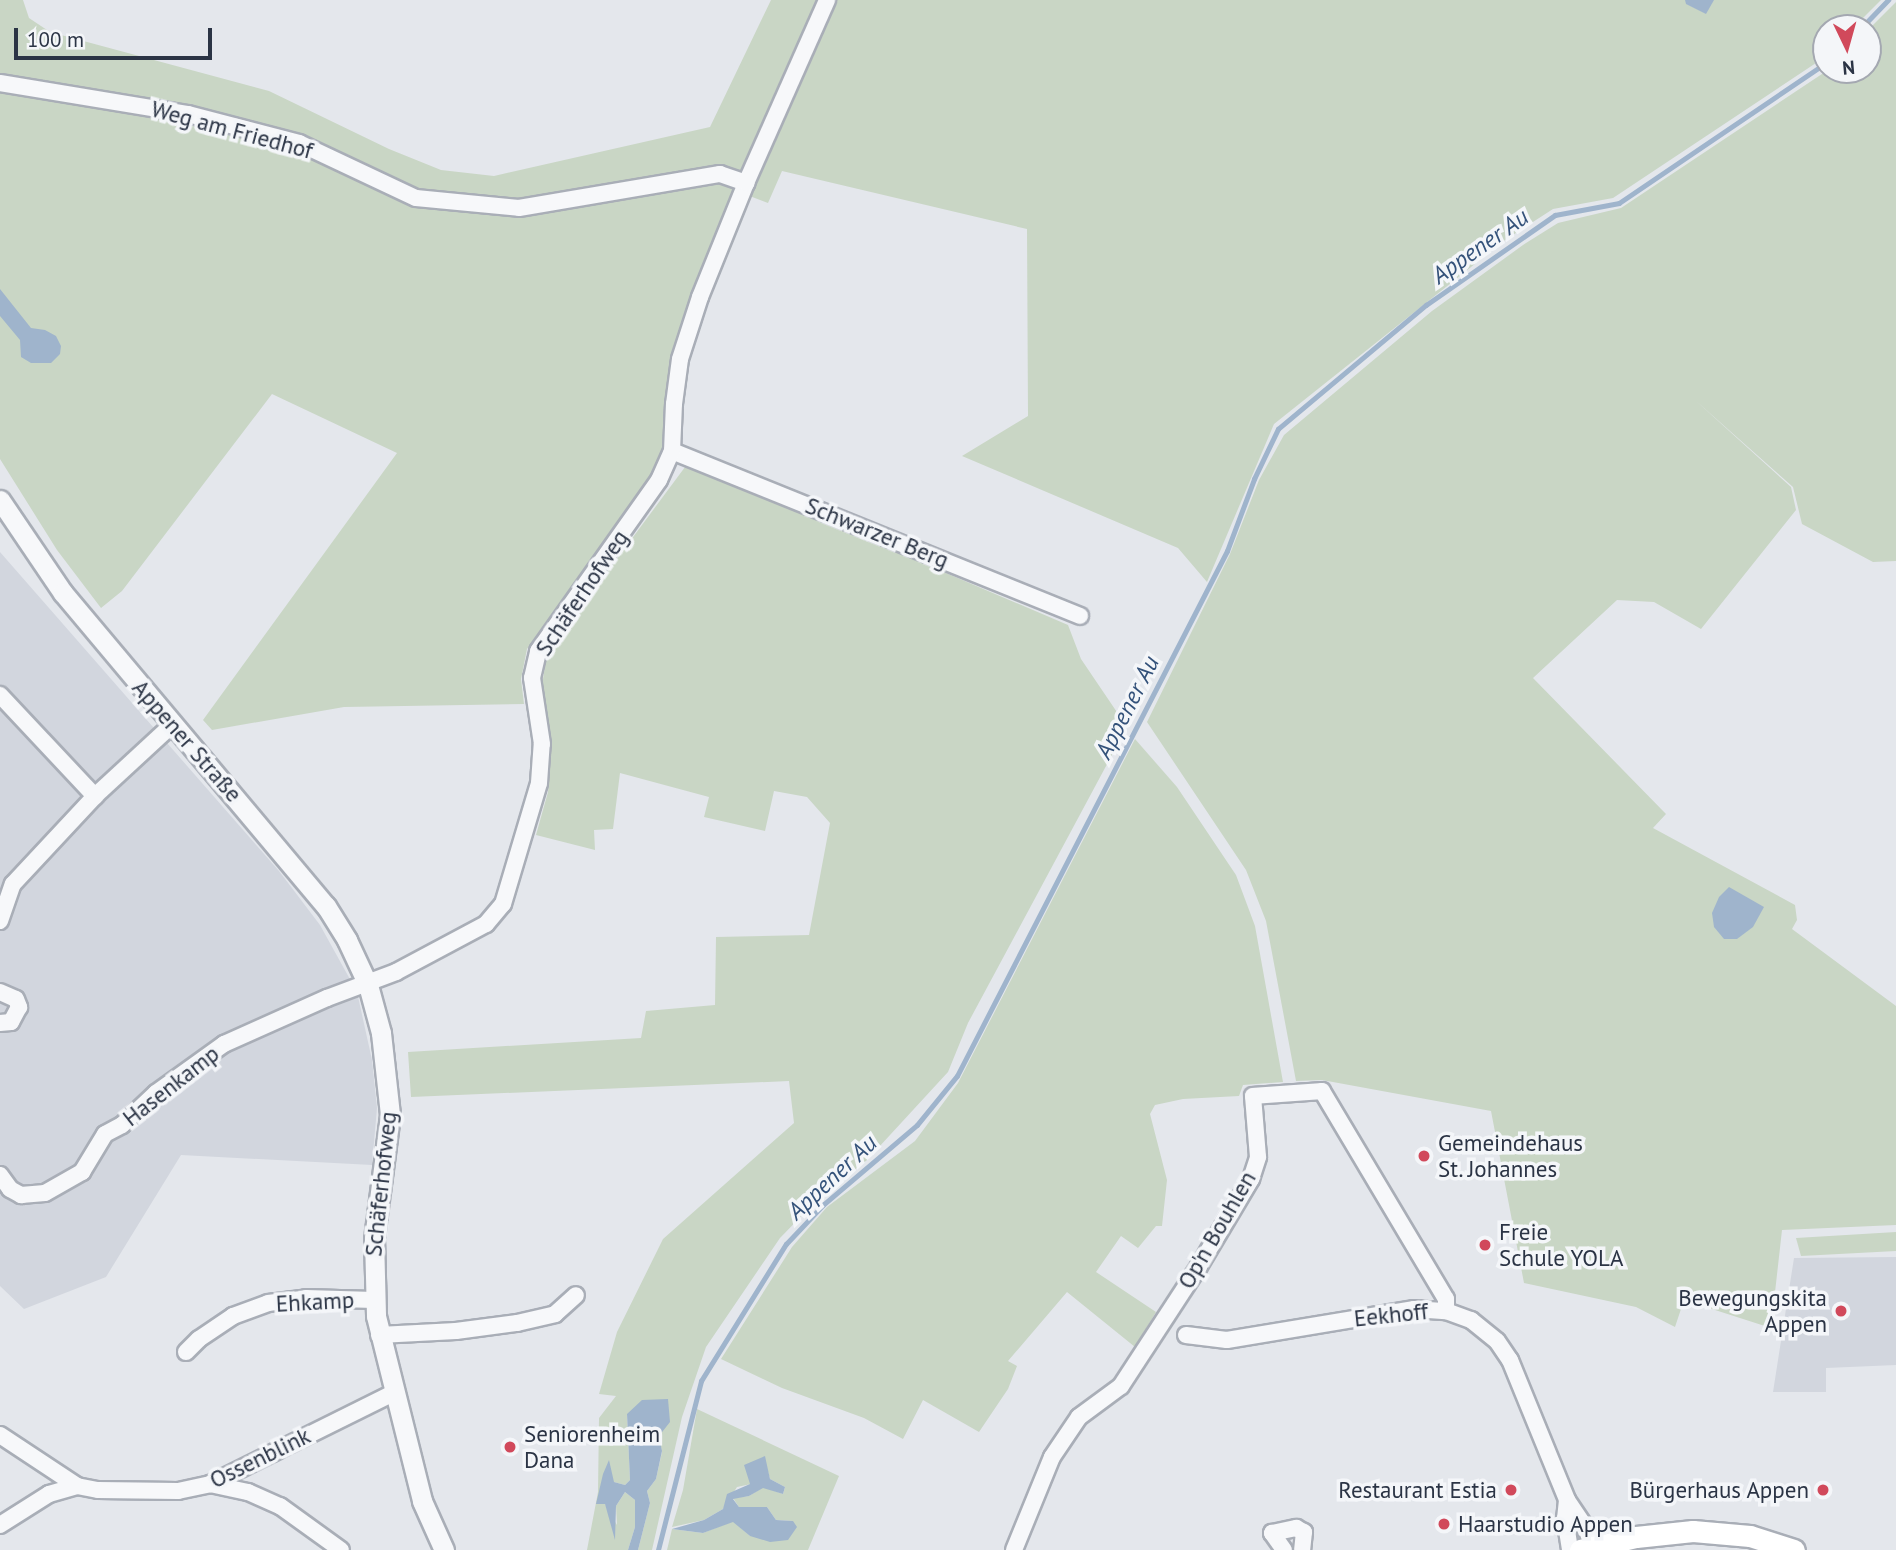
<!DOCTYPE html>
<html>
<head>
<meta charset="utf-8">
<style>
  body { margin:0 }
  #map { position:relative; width:1896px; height:1550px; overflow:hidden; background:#e4e7ec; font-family:"PT Sans",sans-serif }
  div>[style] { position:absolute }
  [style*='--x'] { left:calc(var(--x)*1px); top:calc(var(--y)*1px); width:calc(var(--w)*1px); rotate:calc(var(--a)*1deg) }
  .built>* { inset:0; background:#d2d6de }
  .green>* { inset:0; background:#c9d6c5 }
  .water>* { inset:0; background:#9fb4cc }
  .stream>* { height:4.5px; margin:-2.25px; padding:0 2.25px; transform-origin:2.25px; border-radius:2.25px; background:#9fb4cc }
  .roads { filter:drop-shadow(2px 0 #a9aeb7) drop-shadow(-2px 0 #a9aeb7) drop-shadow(0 2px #a9aeb7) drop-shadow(0 -2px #a9aeb7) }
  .minor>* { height:16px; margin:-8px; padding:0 8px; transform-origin:8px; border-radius:8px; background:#f7f8fa }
  .tertiary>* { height:19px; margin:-9.5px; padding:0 9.5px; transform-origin:9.5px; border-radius:9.5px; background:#f7f8fa }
  .secondary>* { height:21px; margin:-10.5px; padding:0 10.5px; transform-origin:10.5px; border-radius:10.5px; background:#fff }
  .dots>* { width:19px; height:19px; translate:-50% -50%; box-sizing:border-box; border:4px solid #f4f6f9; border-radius:50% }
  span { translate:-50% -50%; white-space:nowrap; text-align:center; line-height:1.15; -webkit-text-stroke:7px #f4f6f9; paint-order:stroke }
  .street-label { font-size:23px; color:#2b3445 }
  .poi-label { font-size:23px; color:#2b3445 }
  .left { translate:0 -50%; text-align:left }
  .right { translate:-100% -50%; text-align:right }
  .water-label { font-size:24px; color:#34527a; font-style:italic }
  .north { position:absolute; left:1812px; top:14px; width:70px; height:70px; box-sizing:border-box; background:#f4f6f9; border:2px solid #a4a8b1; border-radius:50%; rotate:175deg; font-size:19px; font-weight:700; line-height:28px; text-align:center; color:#2b3445 }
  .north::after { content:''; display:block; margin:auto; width:24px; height:32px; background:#d1495b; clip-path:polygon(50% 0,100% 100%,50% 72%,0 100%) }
  .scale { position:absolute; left:14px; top:28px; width:198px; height:32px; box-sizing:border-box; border:4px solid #2b3445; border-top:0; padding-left:9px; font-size:21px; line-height:24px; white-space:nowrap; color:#2b3445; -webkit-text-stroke:5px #f4f6f9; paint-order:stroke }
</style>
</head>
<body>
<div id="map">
  <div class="built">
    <div style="clip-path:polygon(0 552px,279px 871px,320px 925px,357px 992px,372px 1060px,377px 1108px,372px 1165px,181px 1155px,106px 1277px,24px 1309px,0 1286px)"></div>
    <div style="clip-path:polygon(1896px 1257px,1896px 1365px,1826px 1368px,1826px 1392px,1773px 1392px,1794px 1258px)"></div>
  </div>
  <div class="green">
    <div style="clip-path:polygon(0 0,23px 0,29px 18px,50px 32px,269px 91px,389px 149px,441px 170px,494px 176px,710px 127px,771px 0,1881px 0,1853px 28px,1826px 28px,1826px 55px,1819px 61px,1613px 198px,1553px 209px,1505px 240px,1274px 424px,1207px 582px,1178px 548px,962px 456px,1028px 416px,1027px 229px,782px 171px,768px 203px,734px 190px,690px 299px,671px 357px,664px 406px,664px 445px,652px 477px,527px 649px,521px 679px,524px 704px,344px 707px,212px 730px,203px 720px,397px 453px,272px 394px,122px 591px,101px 608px,57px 550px,0 459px)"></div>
    <div style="clip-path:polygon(1896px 2px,1896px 561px,1873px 562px,1802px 524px,1793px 487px,1695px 400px,1791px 487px,1796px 510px,1701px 629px,1654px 602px,1617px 600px,1533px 678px,1666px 814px,1653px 828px,1795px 905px,1797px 920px,1792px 929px,1896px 1006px,1896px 1225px,1782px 1230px,1771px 1328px,1684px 1300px,1675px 1327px,1636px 1307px,1524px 1283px,1491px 1111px,1322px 1080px,1296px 1081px,1266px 921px,1246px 870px,1147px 722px,1230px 554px,1259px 480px,1284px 435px,1432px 311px,1523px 245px,1558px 223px,1621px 208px,1828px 70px,1868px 70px,1868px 30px)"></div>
    <div style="clip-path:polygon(688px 463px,1068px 625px,1081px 659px,1127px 727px,968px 1023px,948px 1072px,867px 1160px,820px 1197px,780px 1238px,706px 1347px,682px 1417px,652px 1550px,638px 1550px,650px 1503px,647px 1491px,656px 1479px,662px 1452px,659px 1436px,627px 1414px,630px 1480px,625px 1485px,614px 1482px,597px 1504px,605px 1504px,617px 1525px,616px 1506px,625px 1492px,635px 1500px,635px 1527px,628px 1550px,587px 1550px,598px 1492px,599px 1418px,616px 1396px,599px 1394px,617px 1332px,663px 1239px,794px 1123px,789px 1081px,411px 1097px,408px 1052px,641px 1038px,646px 1011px,715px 1005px,716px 937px,809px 935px,830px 823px,807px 797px,774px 791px,765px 831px,704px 817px,709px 797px,620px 773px,613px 829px,594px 830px,595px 850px,536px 835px,548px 792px,551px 755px,541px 692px,547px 653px)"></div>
    <div style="clip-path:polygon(1135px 739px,1177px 787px,1236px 875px,1255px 926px,1283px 1082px,1243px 1085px,1239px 1096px,1183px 1099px,1155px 1105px,1150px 1114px,1167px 1180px,1162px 1226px,1156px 1226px,1138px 1248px,1121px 1236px,1096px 1272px,1156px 1312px,1135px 1347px,1067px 1292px,1008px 1361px,1017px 1366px,1008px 1389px,979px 1432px,923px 1400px,903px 1439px,864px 1418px,782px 1388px,721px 1359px,792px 1247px,827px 1207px,915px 1141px,958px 1083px)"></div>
    <div style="clip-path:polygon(1896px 1232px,1896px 1251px,1801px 1256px,1796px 1238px)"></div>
    <div style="clip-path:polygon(697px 1409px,839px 1476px,808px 1550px,667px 1550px,672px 1529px,703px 1533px,733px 1521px,750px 1536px,793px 1521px,776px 1520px,767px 1507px,739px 1507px,733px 1498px,749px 1496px,763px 1487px,783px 1494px,785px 1487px,770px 1479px,764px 1457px,751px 1484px,737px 1487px,723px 1509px,704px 1520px,672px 1527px,683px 1490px)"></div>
  </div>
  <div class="water">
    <div style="clip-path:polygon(1685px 0,1714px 0,1706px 14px,1686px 4px)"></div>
    <div style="clip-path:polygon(0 289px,31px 328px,45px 330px,56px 336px,61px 346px,60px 354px,51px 363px,31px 363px,21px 357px,20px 340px,0 316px)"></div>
    <div style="clip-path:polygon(1729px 887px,1764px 907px,1753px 927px,1737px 939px,1724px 939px,1714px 927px,1712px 913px,1719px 897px)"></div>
    <div style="clip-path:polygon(668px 1399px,670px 1422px,659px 1436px,662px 1451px,656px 1479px,647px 1491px,650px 1503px,638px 1550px,628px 1550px,635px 1527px,635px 1500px,625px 1492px,616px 1506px,615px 1540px,605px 1504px,596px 1504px,603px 1474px,609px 1460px,614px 1482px,625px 1485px,630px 1480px,627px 1414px,642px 1400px)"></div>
    <div style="clip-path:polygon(765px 1456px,770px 1479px,785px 1487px,783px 1494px,763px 1488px,749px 1496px,733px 1499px,739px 1507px,767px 1507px,776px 1520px,793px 1521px,797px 1527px,788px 1540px,770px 1542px,750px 1536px,733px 1522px,703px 1533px,672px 1529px,704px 1520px,723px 1509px,727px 1494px,750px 1484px,744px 1465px)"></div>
  </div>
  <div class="stream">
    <div style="--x:1861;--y:28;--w:39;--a:-46"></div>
    <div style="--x:658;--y:1550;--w:174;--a:-75.7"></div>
    <div style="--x:701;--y:1381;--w:161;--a:-58.2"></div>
    <div style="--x:786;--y:1244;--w:54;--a:-46.5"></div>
    <div style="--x:823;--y:1205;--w:123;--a:-40.4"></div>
    <div style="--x:917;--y:1125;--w:63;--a:-50.8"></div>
    <div style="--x:957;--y:1076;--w:590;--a:-62.78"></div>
    <div style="--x:1227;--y:551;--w:77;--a:-69.4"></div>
    <div style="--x:1254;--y:479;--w:55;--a:-64.4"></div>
    <div style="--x:1278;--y:429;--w:193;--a:-40"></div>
    <div style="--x:1426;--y:305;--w:157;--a:-34.9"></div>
    <div style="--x:1555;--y:215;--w:65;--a:-10.6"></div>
    <div style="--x:1619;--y:203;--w:250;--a:-34.1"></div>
  </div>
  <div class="roads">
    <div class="minor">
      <div style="--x:0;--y:83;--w:191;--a:9.4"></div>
      <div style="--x:188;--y:114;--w:115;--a:14.6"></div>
      <div style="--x:299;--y:143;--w:129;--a:25.2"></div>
      <div style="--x:416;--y:198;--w:103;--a:5.5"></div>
      <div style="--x:519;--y:208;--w:204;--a:-9.6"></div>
      <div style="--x:720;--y:174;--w:28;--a:19"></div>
      <div style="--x:672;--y:451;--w:440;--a:22"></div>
      <div style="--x:0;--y:695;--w:139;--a:46.8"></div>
      <div style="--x:0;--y:921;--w:39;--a:-71"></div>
      <div style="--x:13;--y:884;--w:120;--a:-47"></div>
      <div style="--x:95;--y:796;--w:106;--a:-42.7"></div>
      <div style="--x:0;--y:992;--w:17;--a:24"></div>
      <div style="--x:16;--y:999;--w:9;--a:69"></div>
      <div style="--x:19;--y:1007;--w:17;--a:118"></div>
      <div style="--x:11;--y:1022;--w:11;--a:175"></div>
      <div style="--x:0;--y:1175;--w:17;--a:54"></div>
      <div style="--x:10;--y:1189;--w:13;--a:29"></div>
      <div style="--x:21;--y:1195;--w:24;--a:-5"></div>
      <div style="--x:45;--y:1193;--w:43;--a:-29.6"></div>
      <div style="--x:82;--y:1172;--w:44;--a:-58.8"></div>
      <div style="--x:105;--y:1134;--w:19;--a:-28"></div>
      <div style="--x:122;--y:1125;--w:47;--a:-43.3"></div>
      <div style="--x:156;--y:1093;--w:84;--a:-35.8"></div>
      <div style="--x:224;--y:1044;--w:113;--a:-24.1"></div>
      <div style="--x:327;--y:998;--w:74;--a:-20.6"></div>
      <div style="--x:396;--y:972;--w:102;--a:-28.1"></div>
      <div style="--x:486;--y:924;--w:26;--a:-50"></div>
      <div style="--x:503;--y:904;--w:126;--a:-73.4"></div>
      <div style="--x:539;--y:783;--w:39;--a:-86"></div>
      <div style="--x:542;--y:744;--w:67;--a:-98.6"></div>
      <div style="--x:532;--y:678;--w:28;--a:-77"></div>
      <div style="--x:538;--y:651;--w:209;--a:-54.7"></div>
      <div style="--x:659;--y:480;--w:32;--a:-66"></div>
      <div style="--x:672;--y:451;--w:47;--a:-87.6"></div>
      <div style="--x:674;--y:404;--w:45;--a:-82.4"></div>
      <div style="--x:680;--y:359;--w:65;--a:-72.1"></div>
      <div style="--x:700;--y:297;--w:123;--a:-68"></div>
      <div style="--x:746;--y:183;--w:200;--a:-66.1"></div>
      <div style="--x:379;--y:1335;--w:77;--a:-3"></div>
      <div style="--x:456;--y:1331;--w:62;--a:-7.5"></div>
      <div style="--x:517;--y:1323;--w:39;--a:-13"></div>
      <div style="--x:555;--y:1314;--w:28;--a:-42"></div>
      <div style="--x:1186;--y:1335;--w:41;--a:7"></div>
      <div style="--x:1227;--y:1340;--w:190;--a:-9.4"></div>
      <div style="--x:1414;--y:1309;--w:32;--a:4"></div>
      <div style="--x:1446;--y:1311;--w:27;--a:20"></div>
      <div style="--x:1471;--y:1320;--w:33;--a:39"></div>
      <div style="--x:1497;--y:1341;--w:23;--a:56"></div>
      <div style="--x:1510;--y:1360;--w:151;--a:67.8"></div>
      <div style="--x:1567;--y:1500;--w:34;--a:56"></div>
      <div style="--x:1586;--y:1528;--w:20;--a:70"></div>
      <div style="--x:186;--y:1352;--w:18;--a:-45"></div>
      <div style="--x:199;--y:1339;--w:41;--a:-34.1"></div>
      <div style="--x:233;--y:1316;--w:37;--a:-20"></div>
      <div style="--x:268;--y:1303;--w:38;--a:-7"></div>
      <div style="--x:306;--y:1298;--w:68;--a:1.7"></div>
      <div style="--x:0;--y:1435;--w:92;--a:33.5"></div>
      <div style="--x:210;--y:1484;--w:39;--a:12"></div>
      <div style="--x:248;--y:1492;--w:35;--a:24"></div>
      <div style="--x:280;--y:1506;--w:75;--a:35.8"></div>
      <div style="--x:1567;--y:1500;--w:18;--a:96"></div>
      <div style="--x:1565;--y:1518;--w:32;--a:81"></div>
      <div style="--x:0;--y:1525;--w:58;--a:-32.3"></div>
      <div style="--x:49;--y:1494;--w:29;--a:-16"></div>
      <div style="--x:77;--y:1486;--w:21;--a:11"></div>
      <div style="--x:98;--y:1490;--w:80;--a:0.7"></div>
      <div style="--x:178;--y:1491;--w:33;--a:-12"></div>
      <div style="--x:210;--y:1484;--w:204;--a:-26.4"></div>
      <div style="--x:1014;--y:1550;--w:100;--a:-67.8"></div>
      <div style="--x:1052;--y:1457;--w:48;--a:-56"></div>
      <div style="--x:1079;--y:1417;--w:52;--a:-36.4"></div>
      <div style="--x:1121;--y:1386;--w:141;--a:-56.9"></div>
      <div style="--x:1198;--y:1268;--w:104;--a:-59.2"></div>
      <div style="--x:1251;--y:1179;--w:23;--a:-72"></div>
      <div style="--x:1258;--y:1157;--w:61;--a:-94.7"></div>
      <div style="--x:1253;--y:1096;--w:69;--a:-4.1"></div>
      <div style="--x:1322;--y:1091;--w:242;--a:59.2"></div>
      <div style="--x:1446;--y:1299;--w:12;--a:90"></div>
      <div style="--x:1284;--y:1550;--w:21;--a:-125"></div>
      <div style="--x:1272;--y:1533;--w:25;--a:-12"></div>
      <div style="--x:1296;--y:1528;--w:9;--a:27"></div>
      <div style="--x:1304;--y:1532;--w:18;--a:96"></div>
    </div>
    <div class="tertiary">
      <div style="--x:0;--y:500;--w:112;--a:55.9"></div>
      <div style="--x:63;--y:593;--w:409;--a:50"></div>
      <div style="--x:326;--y:906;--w:40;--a:58"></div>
      <div style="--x:347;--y:940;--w:50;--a:65"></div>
      <div style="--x:368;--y:985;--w:50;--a:74.8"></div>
      <div style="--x:381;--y:1033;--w:82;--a:83.7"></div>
      <div style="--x:390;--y:1115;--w:124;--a:97.4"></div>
      <div style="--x:374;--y:1238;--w:78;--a:88.5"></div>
      <div style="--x:376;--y:1316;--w:191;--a:76"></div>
      <div style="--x:422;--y:1501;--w:54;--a:65.8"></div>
    </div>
    <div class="secondary">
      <div style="--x:1580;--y:1550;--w:57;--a:-13.1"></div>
      <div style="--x:1636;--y:1537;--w:57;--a:-6"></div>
      <div style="--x:1693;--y:1531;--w:57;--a:5"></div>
      <div style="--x:1750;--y:1536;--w:46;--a:17.7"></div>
    </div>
  </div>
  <div class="dots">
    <div style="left:1424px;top:1156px;background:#d1495b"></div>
    <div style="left:1485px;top:1245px;background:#d1495b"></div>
    <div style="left:1841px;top:1311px;background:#d1495b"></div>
    <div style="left:510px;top:1447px;background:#d1495b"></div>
    <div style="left:1511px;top:1490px;background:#d1495b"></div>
    <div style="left:1823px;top:1490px;background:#d1495b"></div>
    <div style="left:1444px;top:1524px;background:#d1495b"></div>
  </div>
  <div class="street-label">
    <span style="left:232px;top:130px;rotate:15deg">Weg am Friedhof</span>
    <span style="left:877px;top:533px;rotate:22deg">Schwarzer Berg</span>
    <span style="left:582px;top:593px;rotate:-56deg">Schäferhofweg</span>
    <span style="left:187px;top:741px;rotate:49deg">Appener Straße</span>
    <span style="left:171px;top:1086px;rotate:-38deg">Hasenkamp</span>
    <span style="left:381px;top:1184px;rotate:-84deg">Schäferhofweg</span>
    <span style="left:1217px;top:1230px;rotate:-60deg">Op'n Bouhlen</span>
    <span style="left:315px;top:1302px;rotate:-3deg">Ehkamp</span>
    <span style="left:1391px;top:1315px;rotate:-6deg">Eekhoff</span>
    <span style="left:260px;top:1458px;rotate:-26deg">Ossenblink</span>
  </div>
  <div class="poi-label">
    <span class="left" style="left:1438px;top:1156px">Gemeindehaus<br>St. Johannes</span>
    <span class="left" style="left:1499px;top:1245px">Freie<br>Schule YOLA</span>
    <span class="right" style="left:1827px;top:1311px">Bewegungskita<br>Appen</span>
    <span class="left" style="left:524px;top:1447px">Seniorenheim<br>Dana</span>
    <span class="right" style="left:1497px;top:1490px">Restaurant Estia</span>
    <span class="right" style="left:1809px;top:1490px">Bürgerhaus Appen</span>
    <span class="left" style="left:1458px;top:1524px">Haarstudio Appen</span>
  </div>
  <div class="water-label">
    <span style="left:1480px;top:246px;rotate:-35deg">Appener Au</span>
    <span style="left:1127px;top:707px;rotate:-63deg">Appener Au</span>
    <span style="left:832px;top:1177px;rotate:-43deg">Appener Au</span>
  </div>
  <div class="north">N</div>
  <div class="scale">100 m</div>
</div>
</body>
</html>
